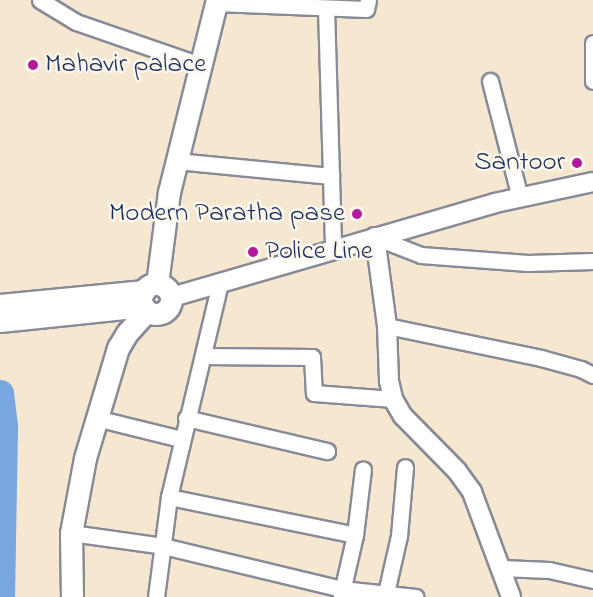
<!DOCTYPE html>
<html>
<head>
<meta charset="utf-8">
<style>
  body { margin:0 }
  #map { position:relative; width:593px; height:597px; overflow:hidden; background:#f5e7d0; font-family:"Indie Flower",sans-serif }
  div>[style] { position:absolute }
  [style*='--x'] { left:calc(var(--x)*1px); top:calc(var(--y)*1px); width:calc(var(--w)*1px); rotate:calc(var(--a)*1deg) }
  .river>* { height:27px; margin:-13.5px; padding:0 13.5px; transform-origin:13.5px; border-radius:13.5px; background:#78a6e1 }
  .roads { filter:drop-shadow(2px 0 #888b97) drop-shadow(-2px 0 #888b97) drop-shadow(0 2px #888b97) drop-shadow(0 -2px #888b97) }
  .minor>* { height:15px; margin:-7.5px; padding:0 7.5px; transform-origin:7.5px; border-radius:7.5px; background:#fff }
  .tertiary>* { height:18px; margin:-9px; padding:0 9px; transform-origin:9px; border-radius:9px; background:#fff }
  .secondary>* { height:21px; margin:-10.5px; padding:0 10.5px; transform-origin:10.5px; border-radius:10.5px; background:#fff }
  .secondary>.ring { margin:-10.5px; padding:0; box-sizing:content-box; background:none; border:21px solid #fff; border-radius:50% }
  .dots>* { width:16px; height:16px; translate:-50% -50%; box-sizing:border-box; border:3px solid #fbf7ec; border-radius:50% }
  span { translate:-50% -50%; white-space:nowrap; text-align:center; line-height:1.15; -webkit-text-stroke:5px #fbf7ec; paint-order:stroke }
  .poi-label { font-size:27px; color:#1b2f5e }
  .left { translate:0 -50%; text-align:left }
  .right { translate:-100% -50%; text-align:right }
</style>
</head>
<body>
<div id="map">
  <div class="river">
    <div style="--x:0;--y:393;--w:34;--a:83"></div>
    <div style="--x:4;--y:427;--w:170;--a:91"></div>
  </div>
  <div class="roads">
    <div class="minor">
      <div style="--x:40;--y:0;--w:42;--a:31.4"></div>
      <div style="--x:76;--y:22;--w:131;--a:19.1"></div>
      <div style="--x:216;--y:3;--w:150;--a:2.3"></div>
      <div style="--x:366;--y:9;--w:9;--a:-77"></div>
      <div style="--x:326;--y:8;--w:241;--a:88.3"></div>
      <div style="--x:593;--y:43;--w:38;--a:90"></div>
      <div style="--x:490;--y:81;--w:121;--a:75.6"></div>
      <div style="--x:176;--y:161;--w:156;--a:5.5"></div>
      <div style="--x:375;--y:237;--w:49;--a:21.4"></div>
      <div style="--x:421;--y:255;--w:107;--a:4.3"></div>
      <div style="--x:528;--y:263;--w:65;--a:-1.8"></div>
      <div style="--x:387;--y:326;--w:157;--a:11.7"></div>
      <div style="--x:541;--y:358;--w:41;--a:15.4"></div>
      <div style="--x:581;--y:369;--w:13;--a:27"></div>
      <div style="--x:203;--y:356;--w:109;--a:0.5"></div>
      <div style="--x:312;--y:357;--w:36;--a:87"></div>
      <div style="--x:314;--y:393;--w:79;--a:4.3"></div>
      <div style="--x:96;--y:418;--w:88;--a:13.9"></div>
      <div style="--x:186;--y:418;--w:145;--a:13.2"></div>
      <div style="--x:169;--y:497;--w:190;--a:11.5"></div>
      <div style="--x:71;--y:533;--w:93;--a:8"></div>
      <div style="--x:163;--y:546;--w:184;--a:13.5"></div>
      <div style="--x:342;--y:589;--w:74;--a:6.2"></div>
      <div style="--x:502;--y:568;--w:47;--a:2.4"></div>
      <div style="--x:549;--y:570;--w:45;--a:12.8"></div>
      <div style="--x:386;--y:593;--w:58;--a:-77.2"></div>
      <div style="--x:399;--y:536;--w:69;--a:-85"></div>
      <div style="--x:341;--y:596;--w:63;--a:-77.1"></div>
      <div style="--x:355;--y:535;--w:66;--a:-83.1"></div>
      <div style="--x:156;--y:597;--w:101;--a:-82.6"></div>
      <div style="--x:169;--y:497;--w:220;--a:-76.6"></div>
    </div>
    <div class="tertiary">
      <div style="--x:375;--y:237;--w:90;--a:82.3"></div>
      <div style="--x:387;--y:326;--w:55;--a:87.9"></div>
      <div style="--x:389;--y:381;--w:18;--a:77"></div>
      <div style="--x:393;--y:399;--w:20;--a:60"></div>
      <div style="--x:403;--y:416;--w:77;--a:45.5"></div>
      <div style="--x:457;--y:471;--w:26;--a:54"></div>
      <div style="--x:472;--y:492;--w:112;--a:69.6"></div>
      <div style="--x:172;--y:297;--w:336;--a:-16.2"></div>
      <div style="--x:495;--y:203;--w:100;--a:-12.1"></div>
    </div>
    <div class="secondary">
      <div class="ring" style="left:141px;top:284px;width:9px;height:9px"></div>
      <div style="--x:157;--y:284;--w:93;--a:-82.6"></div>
      <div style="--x:169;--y:192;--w:198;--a:-76"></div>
      <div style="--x:0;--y:305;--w:145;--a:-5.6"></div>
      <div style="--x:0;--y:321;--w:144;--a:-6"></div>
      <div style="--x:72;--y:597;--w:64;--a:-90.9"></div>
      <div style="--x:71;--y:533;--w:76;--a:-79.4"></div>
      <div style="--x:85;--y:458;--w:115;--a:-73.3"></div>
      <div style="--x:118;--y:348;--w:17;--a:-59"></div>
      <div style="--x:127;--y:333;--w:30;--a:-48"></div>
    </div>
  </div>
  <div class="dots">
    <div style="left:33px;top:65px;background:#b5179e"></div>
    <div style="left:577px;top:163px;background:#b5179e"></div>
    <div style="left:357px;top:214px;background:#b5179e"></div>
    <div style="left:253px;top:252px;background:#b5179e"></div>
  </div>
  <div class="poi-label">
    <span class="left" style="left:45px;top:65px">Mahavir palace</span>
    <span class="right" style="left:565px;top:163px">Santoor</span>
    <span class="right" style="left:345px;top:214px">Modern Paratha pase</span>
    <span class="left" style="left:265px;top:252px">Police Line</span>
  </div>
</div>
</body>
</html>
